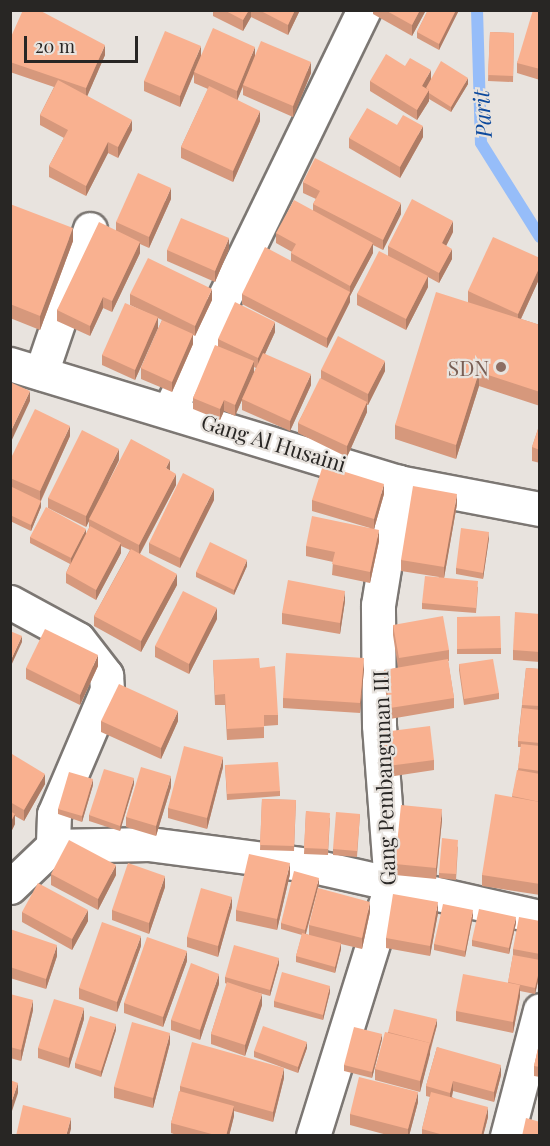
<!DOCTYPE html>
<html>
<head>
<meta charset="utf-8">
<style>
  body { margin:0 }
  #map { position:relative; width:550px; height:1146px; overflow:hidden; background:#e8e3de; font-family:"Playfair Display",serif }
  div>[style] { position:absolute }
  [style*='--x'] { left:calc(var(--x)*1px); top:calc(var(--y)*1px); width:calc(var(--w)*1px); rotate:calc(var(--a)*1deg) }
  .stream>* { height:12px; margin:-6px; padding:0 6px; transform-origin:6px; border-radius:6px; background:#96bdf9 }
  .roads { filter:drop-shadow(2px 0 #7c7773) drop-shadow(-2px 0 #7c7773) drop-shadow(0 2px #7c7773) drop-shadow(0 -2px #7c7773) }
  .street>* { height:33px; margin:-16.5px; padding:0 16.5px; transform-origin:16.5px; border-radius:16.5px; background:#fff }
  .wall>* { inset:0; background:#d6987c }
  .shaded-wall>* { inset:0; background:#ae7c65 }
  .building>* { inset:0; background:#f9b190 }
  .dots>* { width:16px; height:16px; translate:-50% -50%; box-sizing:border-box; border:3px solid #e8e3de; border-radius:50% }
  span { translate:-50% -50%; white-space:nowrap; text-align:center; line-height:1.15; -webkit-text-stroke:4.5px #e8e3de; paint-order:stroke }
  .education-label { font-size:21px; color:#785e54 }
  .right { translate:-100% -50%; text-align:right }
  .street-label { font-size:21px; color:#282624 }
  .water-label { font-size:22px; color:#0c499d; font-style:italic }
  .frame { position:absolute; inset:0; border:12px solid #282624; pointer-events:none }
  .scale { position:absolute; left:24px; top:36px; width:114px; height:27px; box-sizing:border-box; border:3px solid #282624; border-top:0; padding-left:8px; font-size:18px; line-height:21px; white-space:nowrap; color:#282624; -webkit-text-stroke:4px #e8e3de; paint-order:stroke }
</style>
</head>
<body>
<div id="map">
  <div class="stream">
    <div style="--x:477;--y:10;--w:133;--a:88.3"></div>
    <div style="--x:481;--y:143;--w:111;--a:57.9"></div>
  </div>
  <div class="roads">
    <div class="street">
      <div style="--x:10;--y:364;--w:406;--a:16.9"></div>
      <div style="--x:398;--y:482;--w:145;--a:10.8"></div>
      <div style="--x:41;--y:373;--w:152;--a:-71.2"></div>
      <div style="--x:169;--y:411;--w:446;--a:-64.1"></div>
      <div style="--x:10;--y:602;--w:77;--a:28.6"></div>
      <div style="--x:78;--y:639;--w:46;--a:52.1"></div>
      <div style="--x:106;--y:675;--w:15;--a:86"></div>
      <div style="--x:107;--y:690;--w:135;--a:113.1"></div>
      <div style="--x:54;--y:814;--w:32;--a:92"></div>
      <div style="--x:10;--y:887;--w:59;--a:-43.6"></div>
      <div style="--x:53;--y:846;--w:96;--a:-1.2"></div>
      <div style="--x:149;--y:844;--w:161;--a:7.5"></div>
      <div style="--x:309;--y:865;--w:237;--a:12.7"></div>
      <div style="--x:313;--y:1136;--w:263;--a:-72.7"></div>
      <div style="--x:391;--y:885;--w:160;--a:-94.3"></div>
      <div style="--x:379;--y:725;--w:120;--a:-90.5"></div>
      <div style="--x:378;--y:605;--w:125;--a:-80.8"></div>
      <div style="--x:507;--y:1136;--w:130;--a:-75.3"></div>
    </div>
  </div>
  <div class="wall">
    <div style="clip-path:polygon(213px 10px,300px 10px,288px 35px,251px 17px,243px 31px,213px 16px)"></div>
    <div style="clip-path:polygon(373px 10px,426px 10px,412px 36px,373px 14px)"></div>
    <div style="clip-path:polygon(428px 10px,459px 10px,439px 50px,417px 38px,417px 32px)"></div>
    <div style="clip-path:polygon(540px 10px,540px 80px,517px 73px,517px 63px)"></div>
    <div style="clip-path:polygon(490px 32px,514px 33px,513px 82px,488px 81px)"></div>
    <div style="clip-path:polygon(10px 39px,105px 55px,87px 96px,132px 130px,118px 158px,108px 153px,86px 196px,49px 177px,49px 166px,64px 138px,40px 125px,40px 115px,54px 87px,10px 72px)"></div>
    <div style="clip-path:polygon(201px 56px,255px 56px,311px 73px,293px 117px,243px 95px,243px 87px,237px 100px,260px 121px,233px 182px,181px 158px,181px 147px,208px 89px,194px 83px,194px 74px,180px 107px,144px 91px,144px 81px)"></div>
    <div style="clip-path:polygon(405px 66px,431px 79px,468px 84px,451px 112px,429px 99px,429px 101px,417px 120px,370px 91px,370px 81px)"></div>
    <div style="clip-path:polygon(397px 125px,423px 137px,400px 178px,349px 148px,349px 138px)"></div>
    <div style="clip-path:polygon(303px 182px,401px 214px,383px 250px,373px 245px,373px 253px,350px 296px,350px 302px,327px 348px,242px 304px,242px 294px,291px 261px,291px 253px,292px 252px,276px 243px,276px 233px,313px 211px,313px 204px,316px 199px,303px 193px)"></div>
    <div style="clip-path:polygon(171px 199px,149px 248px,140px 244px,140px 253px,112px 312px,103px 308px,90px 336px,57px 321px,57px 310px,116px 231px,116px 222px)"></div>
    <div style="clip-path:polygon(10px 204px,73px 241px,40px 330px,10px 318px)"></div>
    <div style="clip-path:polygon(453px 232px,446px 246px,452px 259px,439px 283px,428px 277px,428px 287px,406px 330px,357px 305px,357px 294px,388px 256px,388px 246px)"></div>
    <div style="clip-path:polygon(229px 249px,215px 282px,167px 261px,167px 250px)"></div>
    <div style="clip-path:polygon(540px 258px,540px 277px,521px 319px,540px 325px,540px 406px,479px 386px,456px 459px,395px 439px,395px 425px,468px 302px,468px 291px)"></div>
    <div style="clip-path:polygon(130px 294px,212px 300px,195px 336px,193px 335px,193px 344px,172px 392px,141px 379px,141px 368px,162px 320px,158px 318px,158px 328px,135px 380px,102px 365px,102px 355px,147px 313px,130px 305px)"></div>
    <div style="clip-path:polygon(275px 332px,265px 354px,311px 385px,290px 431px,242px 410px,242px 399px,256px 368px,254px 367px,254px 372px,235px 416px,224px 411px,220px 420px,193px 409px,193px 398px,218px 346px,218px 339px)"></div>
    <div style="clip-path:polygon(321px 370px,385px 371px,368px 405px,367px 405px,367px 412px,347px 457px,298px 433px,298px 423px,321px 379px)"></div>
    <div style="clip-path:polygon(540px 423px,540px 463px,532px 461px,532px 447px)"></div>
    <div style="clip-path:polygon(70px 436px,41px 501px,41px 507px,31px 531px,10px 521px,10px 460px)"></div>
    <div style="clip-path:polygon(119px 460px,108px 482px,170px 471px,176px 485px,140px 554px,177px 585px,141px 652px,94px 626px,94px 616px,130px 550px,121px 546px,121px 553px,96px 600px,66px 583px,66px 573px,70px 564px,30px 543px,30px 537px,86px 534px,89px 528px,89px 521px,86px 527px,48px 508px,48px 498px)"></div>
    <div style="clip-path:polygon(384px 494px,374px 529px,379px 541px,370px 583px,332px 575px,333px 562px,306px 556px,306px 546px,370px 528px,312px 511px,312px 500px)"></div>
    <div style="clip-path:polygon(214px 500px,180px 568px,149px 553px,149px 543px)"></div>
    <div style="clip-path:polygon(457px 504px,444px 578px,478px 587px,476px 613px,422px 609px,422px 603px,439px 577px,401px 571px,401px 560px)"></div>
    <div style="clip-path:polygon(489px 538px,483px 579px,456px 574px,456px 568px)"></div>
    <div style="clip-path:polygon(247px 566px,234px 595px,196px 577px,196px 572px)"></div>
    <div style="clip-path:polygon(345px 601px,340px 634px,282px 624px,282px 613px)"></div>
    <div style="clip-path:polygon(540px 614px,540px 662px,513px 660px,513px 650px)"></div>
    <div style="clip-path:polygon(457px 617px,501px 648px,501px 654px,457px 654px)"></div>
    <div style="clip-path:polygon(217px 619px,189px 674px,155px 657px,155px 646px)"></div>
    <div style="clip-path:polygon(393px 625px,449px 650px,449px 661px,448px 661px,454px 698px,454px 708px,390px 719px,384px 681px,384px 670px,398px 668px,393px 635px)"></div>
    <div style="clip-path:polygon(213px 660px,260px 668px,278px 715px,278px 725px,264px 726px,264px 738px,227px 740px,225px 705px,215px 705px)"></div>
    <div style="clip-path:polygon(459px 664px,499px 693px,499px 699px,464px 705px,459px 670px)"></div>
    <div style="clip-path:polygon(98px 666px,80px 705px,26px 679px,26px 668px)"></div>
    <div style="clip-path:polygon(526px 668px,540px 669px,540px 895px,482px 886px,482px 875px,512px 797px,518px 770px,521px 747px,518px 747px,518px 741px)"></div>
    <div style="clip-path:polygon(364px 669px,360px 713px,283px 708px,283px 698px)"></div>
    <div style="clip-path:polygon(101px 721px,178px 721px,161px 759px,101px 732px)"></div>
    <div style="clip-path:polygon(383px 732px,434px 760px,434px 770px,388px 777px,383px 742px)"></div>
    <div style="clip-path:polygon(10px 756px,45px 784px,24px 821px,15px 816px,15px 824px,10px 834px)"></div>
    <div style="clip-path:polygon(225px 765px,280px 791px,280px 796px,227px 800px)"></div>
    <div style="clip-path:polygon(223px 767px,207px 829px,168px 818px,168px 808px)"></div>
    <div style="clip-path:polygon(134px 784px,120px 831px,89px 821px,89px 815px)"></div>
    <div style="clip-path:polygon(93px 785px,82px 822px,58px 814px,58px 809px)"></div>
    <div style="clip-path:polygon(171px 787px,156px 836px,126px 827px,126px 817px)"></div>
    <div style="clip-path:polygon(262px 799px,296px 800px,294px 851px,260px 850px)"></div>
    <div style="clip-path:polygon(306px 811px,330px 818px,328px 855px,304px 854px)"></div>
    <div style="clip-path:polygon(360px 814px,357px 857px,333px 855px,333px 849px)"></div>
    <div style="clip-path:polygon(442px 820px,436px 879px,395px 875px,395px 864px)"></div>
    <div style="clip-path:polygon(458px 846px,456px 880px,439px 878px,439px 873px)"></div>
    <div style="clip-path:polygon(51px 874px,116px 875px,98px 910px,51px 885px)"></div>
    <div style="clip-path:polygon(290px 874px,277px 930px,236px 921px,236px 910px)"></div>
    <div style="clip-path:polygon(319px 884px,306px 934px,309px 935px,309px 925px,370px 912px,362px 949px,341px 944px,341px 949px,335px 973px,296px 962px,296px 956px,302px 935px,281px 929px,281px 923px)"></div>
    <div style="clip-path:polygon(165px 887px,149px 934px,112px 920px,112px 910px)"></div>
    <div style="clip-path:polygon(232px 907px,218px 957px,187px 947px,187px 937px)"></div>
    <div style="clip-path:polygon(22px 912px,88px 921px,72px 950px,22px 922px)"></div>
    <div style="clip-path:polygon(438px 913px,430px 956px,386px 948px,386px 938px)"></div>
    <div style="clip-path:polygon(473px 916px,465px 957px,434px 950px,434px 944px)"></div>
    <div style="clip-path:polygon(540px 921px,540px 973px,535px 994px,520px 991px,520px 996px,513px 1033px,456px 1021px,456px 1011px,508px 983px,513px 955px,513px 949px)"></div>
    <div style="clip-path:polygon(516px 923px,509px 954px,472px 946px,472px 940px)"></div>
    <div style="clip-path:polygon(10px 929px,57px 956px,46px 989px,10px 978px)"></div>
    <div style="clip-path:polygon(141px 946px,117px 1012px,79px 999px,79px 988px)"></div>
    <div style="clip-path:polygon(187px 961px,163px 1027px,124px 1013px,124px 1003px)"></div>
    <div style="clip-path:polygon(279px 964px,270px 996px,255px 992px,262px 1005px,245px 1056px,211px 1044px,211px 1034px,227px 984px,225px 983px,225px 977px)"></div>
    <div style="clip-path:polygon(219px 984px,200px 1040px,171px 1030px,171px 1020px)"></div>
    <div style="clip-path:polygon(330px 992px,323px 1020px,274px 1007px,274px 1001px)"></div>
    <div style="clip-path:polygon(10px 994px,33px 1010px,21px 1061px,10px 1058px)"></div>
    <div style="clip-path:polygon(84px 1019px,69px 1068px,38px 1058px,38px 1048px)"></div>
    <div style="clip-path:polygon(437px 1025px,420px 1092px,375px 1080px,375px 1069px,388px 1032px)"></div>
    <div style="clip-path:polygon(116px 1030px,101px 1077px,75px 1068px,75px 1063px)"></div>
    <div style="clip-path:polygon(382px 1039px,372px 1078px,344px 1071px,344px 1065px)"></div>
    <div style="clip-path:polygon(540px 1040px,540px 1077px,534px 1076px,534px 1066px)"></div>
    <div style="clip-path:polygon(170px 1043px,153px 1108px,114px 1098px,114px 1087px)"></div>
    <div style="clip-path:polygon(437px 1047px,501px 1075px,494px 1102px,453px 1091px,452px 1097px,488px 1117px,483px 1136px,422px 1136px,422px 1129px,430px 1097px,426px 1096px,426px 1086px)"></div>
    <div style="clip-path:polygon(307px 1048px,298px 1073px,254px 1057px,254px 1051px)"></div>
    <div style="clip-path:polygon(284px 1078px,273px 1122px,234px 1111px,234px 1116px,229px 1136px,179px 1136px,171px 1133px,171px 1123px,180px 1092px,180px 1086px)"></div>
    <div style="clip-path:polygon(418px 1102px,409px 1136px,391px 1136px,350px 1125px,350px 1114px)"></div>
  </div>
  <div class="shaded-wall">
    <div style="clip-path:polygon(249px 10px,251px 10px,251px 17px,243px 31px,243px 20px)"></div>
    <div style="clip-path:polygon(295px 10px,300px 10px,288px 35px,288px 25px)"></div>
    <div style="clip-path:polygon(420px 10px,426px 10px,412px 36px,412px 25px)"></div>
    <div style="clip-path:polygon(456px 10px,459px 10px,439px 50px,439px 44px)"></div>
    <div style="clip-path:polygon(105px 45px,105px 55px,86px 99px,86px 88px)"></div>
    <div style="clip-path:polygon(201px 46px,201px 56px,180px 107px,180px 96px)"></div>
    <div style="clip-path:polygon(255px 47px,255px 57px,243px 85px,237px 101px,237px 91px)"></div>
    <div style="clip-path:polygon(311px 62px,311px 73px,293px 117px,293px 106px)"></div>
    <div style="clip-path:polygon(431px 70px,431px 81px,425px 91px,422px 86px)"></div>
    <div style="clip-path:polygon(468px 78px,468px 84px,451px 112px,451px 107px)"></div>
    <div style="clip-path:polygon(429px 90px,429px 101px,417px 120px,417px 110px)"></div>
    <div style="clip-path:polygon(260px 111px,260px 121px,233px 182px,233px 171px)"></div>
    <div style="clip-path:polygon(132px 120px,132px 130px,118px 158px,118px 147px)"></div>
    <div style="clip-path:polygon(423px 126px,423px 137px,400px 178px,400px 167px)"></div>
    <div style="clip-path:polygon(108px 142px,108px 153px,86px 196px,86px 186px)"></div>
    <div style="clip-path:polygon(171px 188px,171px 199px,149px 248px,149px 237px)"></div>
    <div style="clip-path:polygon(401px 203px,401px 214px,383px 250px,383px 240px)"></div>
    <div style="clip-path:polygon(453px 221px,453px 232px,442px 254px,442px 243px)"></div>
    <div style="clip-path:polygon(73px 228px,73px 241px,40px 330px,40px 316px)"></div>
    <div style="clip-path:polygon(229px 238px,229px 249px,215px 282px,215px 271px)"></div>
    <div style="clip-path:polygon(140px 242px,140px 253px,112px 312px,112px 301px)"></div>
    <div style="clip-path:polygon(373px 243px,373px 253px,350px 296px,350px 286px)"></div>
    <div style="clip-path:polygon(452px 249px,452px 259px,439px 283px,439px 273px)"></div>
    <div style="clip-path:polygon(540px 266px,540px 277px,518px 325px,518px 314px)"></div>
    <div style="clip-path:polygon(428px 276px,428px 287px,406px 330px,406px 319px)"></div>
    <div style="clip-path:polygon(212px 289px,212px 300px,195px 336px,195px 326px)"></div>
    <div style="clip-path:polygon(350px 292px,350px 302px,327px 348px,327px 338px)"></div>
    <div style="clip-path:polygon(103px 297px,103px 308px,90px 336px,90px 326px)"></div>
    <div style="clip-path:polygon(158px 317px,158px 328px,135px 380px,135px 370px)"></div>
    <div style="clip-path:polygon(275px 322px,275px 332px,258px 369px,258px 358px)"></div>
    <div style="clip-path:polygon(193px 334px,193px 344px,172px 392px,172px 382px)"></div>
    <div style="clip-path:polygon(254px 361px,254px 372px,235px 416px,235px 405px)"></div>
    <div style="clip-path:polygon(385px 361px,385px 371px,368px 405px,368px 394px)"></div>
    <div style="clip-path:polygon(479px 372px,479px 386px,456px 459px,456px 445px)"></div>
    <div style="clip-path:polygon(311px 374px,311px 385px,290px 431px,290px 421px)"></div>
    <div style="clip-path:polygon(30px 391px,30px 401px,10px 444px,10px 433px)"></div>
    <div style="clip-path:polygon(224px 400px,224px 411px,220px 420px,220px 409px)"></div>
    <div style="clip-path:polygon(367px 402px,367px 412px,347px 457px,347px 446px)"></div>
    <div style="clip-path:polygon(70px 426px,70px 436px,40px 502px,40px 491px)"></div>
    <div style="clip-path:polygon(119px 449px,119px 460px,90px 519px,89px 519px,89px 521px,86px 527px,86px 516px)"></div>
    <div style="clip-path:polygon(170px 460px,170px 471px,166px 468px)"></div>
    <div style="clip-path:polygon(176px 474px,176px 485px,139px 555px,139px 545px)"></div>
    <div style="clip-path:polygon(384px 484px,384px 494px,374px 529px,374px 519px)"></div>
    <div style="clip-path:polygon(214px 489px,214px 500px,180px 568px,180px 558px)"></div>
    <div style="clip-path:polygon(457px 494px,457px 504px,444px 578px,444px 567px)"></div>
    <div style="clip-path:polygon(41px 501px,41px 507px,31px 531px,31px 525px)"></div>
    <div style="clip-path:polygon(86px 529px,86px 535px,71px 564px,71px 558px)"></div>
    <div style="clip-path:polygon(379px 530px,379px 541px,370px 583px,370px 572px)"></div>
    <div style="clip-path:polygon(489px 532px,489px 538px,483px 579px,483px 573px)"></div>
    <div style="clip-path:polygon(121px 543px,121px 553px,96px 600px,96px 590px)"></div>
    <div style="clip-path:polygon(247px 560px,247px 566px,234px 595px,234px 590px)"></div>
    <div style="clip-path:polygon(177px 574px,177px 585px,141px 652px,141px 641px)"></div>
    <div style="clip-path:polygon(345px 591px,345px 601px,340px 634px,340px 623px)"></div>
    <div style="clip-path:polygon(217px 608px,217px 619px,189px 674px,189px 664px)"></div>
    <div style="clip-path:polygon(22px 636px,22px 642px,10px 668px,10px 662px)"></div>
    <div style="clip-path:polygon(98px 655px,98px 666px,80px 705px,80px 695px)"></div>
    <div style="clip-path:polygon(364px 658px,364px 669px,360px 713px,360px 703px)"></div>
    <div style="clip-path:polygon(178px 711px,178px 721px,161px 759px,161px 748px)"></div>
    <div style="clip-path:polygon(223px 757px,223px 767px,207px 829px,207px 818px)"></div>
    <div style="clip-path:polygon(45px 774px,45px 784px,24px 821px,24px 810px)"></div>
    <div style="clip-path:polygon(171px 776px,171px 787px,156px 836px,156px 826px)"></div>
    <div style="clip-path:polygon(134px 778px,134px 784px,120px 831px,120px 826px)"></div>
    <div style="clip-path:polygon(93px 779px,93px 785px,82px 822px,82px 816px)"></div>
    <div style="clip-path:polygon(442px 809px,442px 820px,436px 879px,436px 868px)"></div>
    <div style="clip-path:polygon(15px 814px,15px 824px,10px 834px,10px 823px)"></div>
    <div style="clip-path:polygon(290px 863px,290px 874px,277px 930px,277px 919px)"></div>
    <div style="clip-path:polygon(116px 865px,116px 875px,98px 910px,98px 899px)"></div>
    <div style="clip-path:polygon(165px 876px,165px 887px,149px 934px,149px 923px)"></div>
    <div style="clip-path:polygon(319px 878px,319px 884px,305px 936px,305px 930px)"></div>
    <div style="clip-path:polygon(232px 897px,232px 907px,218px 957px,218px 946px)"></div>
    <div style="clip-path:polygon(370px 902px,370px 912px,362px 949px,362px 938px)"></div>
    <div style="clip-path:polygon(438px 902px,438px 913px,430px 956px,430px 946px)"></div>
    <div style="clip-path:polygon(88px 910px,88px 921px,72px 950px,72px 939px)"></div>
    <div style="clip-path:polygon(473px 910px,473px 916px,465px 957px,465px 951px)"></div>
    <div style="clip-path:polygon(516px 917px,516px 923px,509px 954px,509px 948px)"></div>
    <div style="clip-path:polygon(141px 936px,141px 946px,117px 1012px,117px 1002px)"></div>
    <div style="clip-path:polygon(341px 943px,341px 949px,335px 973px,335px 967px)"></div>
    <div style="clip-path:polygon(57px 945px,57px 956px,46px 989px,46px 979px)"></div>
    <div style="clip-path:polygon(187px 951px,187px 961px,163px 1027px,163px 1017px)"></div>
    <div style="clip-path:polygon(279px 958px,279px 964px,270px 996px,270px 990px)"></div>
    <div style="clip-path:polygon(540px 967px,540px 973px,535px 994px,535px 988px)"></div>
    <div style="clip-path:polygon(219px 974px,219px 984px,200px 1040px,200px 1030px)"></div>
    <div style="clip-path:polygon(520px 985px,520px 996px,513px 1033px,513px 1022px)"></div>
    <div style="clip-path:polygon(330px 986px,330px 992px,323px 1020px,323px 1015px)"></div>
    <div style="clip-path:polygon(262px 994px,262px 1005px,245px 1056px,245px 1045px)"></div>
    <div style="clip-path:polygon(33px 1000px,33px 1010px,21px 1061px,21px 1050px)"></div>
    <div style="clip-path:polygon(84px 1008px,84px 1019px,69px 1068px,69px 1058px)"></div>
    <div style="clip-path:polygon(437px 1019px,437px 1025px,430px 1050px,430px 1044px)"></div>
    <div style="clip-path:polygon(116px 1024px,116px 1030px,101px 1077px,101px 1071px)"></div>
    <div style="clip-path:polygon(170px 1033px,170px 1043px,153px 1108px,153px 1098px)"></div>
    <div style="clip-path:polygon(382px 1034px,382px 1039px,372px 1078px,372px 1072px)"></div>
    <div style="clip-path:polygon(307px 1042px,307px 1048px,298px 1073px,298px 1067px)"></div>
    <div style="clip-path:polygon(430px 1043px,430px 1054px,420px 1092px,420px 1081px)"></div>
    <div style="clip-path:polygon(501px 1065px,501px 1075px,494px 1102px,494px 1092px)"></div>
    <div style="clip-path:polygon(284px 1068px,284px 1078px,273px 1122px,273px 1112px)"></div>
    <div style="clip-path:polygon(453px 1081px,453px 1091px,450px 1103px,450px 1093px)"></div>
    <div style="clip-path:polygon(18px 1083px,18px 1093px,10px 1117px,10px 1106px)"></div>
    <div style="clip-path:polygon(418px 1092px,418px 1102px,409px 1136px,408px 1136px,408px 1129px)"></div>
    <div style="clip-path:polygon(234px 1106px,234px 1116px,229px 1136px,226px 1136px)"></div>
    <div style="clip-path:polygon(488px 1107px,488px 1117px,483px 1136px,481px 1136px)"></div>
    <div style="clip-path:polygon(71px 1118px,71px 1129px,69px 1136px,66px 1136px)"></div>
  </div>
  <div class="building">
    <div style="clip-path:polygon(23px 10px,39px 10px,105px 45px,86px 88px,10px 62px,10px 39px)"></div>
    <div style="clip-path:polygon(224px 10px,249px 10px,243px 20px)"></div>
    <div style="clip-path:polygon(259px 10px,295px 10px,288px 25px)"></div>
    <div style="clip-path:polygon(385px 10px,420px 10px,412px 25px)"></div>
    <div style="clip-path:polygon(428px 10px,456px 10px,439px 44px,417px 32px)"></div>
    <div style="clip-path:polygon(533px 10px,540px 10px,540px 69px,517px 63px)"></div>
    <div style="clip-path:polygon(213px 28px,255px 47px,237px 91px,194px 72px)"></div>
    <div style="clip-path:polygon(165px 31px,201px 46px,180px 96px,144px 81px)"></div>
    <div style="clip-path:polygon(490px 32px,514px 33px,513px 76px,488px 75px)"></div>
    <div style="clip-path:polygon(261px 41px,311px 62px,293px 106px,243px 85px)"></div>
    <div style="clip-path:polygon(386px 54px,405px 66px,410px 58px,431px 70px,422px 86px,429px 90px,417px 110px,370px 81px)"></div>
    <div style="clip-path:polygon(441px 61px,468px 78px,451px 107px,429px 93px,429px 90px,426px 88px)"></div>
    <div style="clip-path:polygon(58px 80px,132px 120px,118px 147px,108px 142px,86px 186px,49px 166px,68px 130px,40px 115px)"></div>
    <div style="clip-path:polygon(209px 86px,260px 111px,233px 171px,181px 147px)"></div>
    <div style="clip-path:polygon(367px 108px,397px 125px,403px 115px,423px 126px,400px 167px,349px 138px)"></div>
    <div style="clip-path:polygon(315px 158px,401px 203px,383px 240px,313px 204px,320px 191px,303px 182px)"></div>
    <div style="clip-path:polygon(138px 173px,171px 188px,149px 237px,116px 222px)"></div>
    <div style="clip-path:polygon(412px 199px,453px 221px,442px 243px,452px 249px,439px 273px,388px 246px)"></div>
    <div style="clip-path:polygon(294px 200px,373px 243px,350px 286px,291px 253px,296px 244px,276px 233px)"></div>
    <div style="clip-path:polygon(10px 204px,73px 228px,40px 316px,10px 304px)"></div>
    <div style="clip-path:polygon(181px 218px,229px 238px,215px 271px,167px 250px)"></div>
    <div style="clip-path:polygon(99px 222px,140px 242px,112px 301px,103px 297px,90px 326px,57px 310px)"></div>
    <div style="clip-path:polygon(493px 237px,540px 258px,540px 266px,518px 314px,468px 291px)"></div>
    <div style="clip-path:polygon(265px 247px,350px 292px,327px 338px,242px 294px)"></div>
    <div style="clip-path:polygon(379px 251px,428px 276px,406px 319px,357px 294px)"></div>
    <div style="clip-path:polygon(148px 258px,212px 289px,195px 326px,130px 294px)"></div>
    <div style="clip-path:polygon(436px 292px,540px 325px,540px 392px,479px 372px,456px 445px,395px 425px)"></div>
    <div style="clip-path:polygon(235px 302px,275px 322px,258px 358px,218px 339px)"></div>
    <div style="clip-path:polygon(125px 303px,158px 317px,135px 370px,102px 355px)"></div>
    <div style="clip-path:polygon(162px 320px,193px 334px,172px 382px,141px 368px)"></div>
    <div style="clip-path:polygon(338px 336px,385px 361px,368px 394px,321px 370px)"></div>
    <div style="clip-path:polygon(215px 345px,254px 361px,235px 405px,224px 400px,220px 409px,193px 398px)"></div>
    <div style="clip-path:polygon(263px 353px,311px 374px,290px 421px,242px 399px)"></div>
    <div style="clip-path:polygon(320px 378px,367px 402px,347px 446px,298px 423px)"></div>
    <div style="clip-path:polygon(10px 382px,30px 391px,10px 433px)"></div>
    <div style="clip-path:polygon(35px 409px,70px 426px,40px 491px,10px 478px,10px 460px)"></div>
    <div style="clip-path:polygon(540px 423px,540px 450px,532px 447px)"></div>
    <div style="clip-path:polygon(82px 430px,119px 449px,86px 516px,48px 498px)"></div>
    <div style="clip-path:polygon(131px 439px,170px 460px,166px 468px,176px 474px,139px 545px,89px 519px)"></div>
    <div style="clip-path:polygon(323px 465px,384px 484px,374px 519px,312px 500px)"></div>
    <div style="clip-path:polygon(183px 473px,214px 489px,180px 558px,149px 543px)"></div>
    <div style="clip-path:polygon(10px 486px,41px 501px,31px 525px,10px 515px)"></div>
    <div style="clip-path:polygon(413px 486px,457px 494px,444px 567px,401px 560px)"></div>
    <div style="clip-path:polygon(46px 507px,86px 529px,71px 558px,30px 537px)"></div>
    <div style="clip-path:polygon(312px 516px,379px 530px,370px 572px,332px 564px,335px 552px,306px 546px)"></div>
    <div style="clip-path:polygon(90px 526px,121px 543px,96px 590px,66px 573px)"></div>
    <div style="clip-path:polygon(461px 528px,489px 532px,483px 573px,456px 568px)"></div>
    <div style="clip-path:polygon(210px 542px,247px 560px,234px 590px,196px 572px)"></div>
    <div style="clip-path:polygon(131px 549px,177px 574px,141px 641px,94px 616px)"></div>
    <div style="clip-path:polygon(425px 576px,478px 581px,476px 608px,422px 603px)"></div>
    <div style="clip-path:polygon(288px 580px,345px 591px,340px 623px,282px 613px)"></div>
    <div style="clip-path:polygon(183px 591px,217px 608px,189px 664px,155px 646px)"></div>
    <div style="clip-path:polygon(515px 612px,540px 614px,540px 652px,513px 650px)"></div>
    <div style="clip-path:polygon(443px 616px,449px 650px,399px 658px,393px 625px)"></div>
    <div style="clip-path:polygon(500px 616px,501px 648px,457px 649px,457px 617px)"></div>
    <div style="clip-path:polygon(45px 629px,98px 655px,80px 695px,26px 668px)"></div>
    <div style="clip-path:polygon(10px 631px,22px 636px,10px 662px)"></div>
    <div style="clip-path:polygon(286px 653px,364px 658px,360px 703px,283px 698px)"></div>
    <div style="clip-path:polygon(259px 658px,260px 668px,275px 666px,278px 715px,264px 715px,264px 727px,227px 729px,225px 694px,215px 695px,213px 660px)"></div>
    <div style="clip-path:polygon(448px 659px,454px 698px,390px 708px,384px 670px)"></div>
    <div style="clip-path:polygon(493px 659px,499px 693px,464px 699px,459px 664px)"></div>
    <div style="clip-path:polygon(526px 668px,540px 669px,540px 706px,522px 705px)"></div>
    <div style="clip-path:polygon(119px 684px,178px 711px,161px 748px,101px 721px)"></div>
    <div style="clip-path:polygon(522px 708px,540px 710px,540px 743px,518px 741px)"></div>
    <div style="clip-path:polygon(430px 726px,434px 760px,388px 766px,383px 732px)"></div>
    <div style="clip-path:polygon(521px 744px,540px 746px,540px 771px,518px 768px)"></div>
    <div style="clip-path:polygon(184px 746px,223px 757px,207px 818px,168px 808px)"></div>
    <div style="clip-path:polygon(12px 754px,45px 774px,24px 810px,10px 802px,10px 756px)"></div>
    <div style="clip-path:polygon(278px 762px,280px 791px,227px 794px,225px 765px)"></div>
    <div style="clip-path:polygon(141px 767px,171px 776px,156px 826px,126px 817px)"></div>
    <div style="clip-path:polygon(104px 769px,134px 778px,120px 826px,89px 815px)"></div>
    <div style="clip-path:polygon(517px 770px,540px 774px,540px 802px,512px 796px)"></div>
    <div style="clip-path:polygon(69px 772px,93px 779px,82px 816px,58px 809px)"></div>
    <div style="clip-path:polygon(495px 794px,540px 802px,540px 884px,482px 875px)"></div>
    <div style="clip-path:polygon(262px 799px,296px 800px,294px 846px,260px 845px)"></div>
    <div style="clip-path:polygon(401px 805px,442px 809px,436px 868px,395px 864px)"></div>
    <div style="clip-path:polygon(10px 811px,15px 814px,10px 823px)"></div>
    <div style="clip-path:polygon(306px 811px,330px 813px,328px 849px,304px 848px)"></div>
    <div style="clip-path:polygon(336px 812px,360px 814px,357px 851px,333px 849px)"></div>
    <div style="clip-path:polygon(442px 838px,458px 840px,456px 874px,439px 873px)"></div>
    <div style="clip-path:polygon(69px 840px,116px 865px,98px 899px,51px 874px)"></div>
    <div style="clip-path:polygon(249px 854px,290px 863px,277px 919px,236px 910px)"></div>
    <div style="clip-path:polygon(128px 863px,165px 876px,149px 923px,112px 910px)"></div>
    <div style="clip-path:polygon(294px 871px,319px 878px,305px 930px,281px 923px)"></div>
    <div style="clip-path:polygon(38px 883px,88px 910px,72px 939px,22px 912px)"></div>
    <div style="clip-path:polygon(201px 888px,232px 897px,218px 946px,187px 937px)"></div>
    <div style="clip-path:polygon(318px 888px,370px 902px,362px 938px,309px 925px)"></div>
    <div style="clip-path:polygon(393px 894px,438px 902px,430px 946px,386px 938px)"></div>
    <div style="clip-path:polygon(443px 904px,473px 910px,465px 951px,434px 944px)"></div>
    <div style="clip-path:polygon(479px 909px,516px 917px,509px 948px,472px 940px)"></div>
    <div style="clip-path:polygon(519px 917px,540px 921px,540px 954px,513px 949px)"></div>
    <div style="clip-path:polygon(102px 922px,141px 936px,117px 1002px,79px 988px)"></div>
    <div style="clip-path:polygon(10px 929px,57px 945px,46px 979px,10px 967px)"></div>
    <div style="clip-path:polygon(302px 933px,341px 943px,335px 967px,296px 956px)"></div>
    <div style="clip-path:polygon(147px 937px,187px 951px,163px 1017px,124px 1003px)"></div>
    <div style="clip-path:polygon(234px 945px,279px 958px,270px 990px,225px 977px)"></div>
    <div style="clip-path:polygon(513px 955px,540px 960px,540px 967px,535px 988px,508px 982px)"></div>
    <div style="clip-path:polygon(191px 963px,219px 974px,200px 1030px,171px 1020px)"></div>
    <div style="clip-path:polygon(282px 972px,330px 986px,323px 1015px,274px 1001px)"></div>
    <div style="clip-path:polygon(463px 974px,520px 985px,513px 1022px,456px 1011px)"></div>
    <div style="clip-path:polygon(227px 982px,262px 994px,245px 1045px,211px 1034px)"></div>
    <div style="clip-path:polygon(10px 994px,33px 1000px,21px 1050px,10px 1047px)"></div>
    <div style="clip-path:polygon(54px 999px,84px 1008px,69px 1058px,38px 1048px)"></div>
    <div style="clip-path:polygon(394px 1009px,437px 1019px,430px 1044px,430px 1043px,388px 1032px)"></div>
    <div style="clip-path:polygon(90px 1016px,116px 1024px,101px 1071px,75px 1063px)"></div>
    <div style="clip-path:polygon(132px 1022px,170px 1033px,153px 1098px,114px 1087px)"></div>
    <div style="clip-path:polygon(263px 1026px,307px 1042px,298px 1067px,254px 1051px)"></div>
    <div style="clip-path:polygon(354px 1027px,382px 1034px,372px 1072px,344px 1065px)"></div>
    <div style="clip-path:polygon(385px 1032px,430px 1043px,420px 1081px,375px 1069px)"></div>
    <div style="clip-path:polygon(540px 1040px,540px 1067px,534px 1066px)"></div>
    <div style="clip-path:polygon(192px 1042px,284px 1068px,273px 1112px,180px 1086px)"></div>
    <div style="clip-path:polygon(437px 1047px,501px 1065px,494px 1092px,453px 1081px,450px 1093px,426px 1086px)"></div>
    <div style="clip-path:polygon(359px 1077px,418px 1092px,408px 1129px,350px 1114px)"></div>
    <div style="clip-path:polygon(10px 1080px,18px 1083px,10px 1106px)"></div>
    <div style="clip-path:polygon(179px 1091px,234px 1106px,226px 1136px,219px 1136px,171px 1123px)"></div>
    <div style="clip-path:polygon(431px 1092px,488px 1107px,481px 1136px,447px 1136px,422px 1129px)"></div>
    <div style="clip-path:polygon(23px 1105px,71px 1118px,66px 1136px,16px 1136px)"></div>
    <div style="clip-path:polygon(526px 1118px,540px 1122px,540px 1136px,522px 1136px)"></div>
  </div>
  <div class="dots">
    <div style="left:501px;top:367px;background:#8d6e63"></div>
  </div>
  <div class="education-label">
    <span class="right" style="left:489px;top:367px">SDN</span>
  </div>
  <div class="street-label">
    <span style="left:274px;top:442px;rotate:17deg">Gang Al Husaini</span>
    <span style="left:383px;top:778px;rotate:-92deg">Gang Pembangunan III</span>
  </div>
  <div class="water-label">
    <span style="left:482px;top:114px;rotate:-94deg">Parit</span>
  </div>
  <div class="frame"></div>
  <div class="scale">20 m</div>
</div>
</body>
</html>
